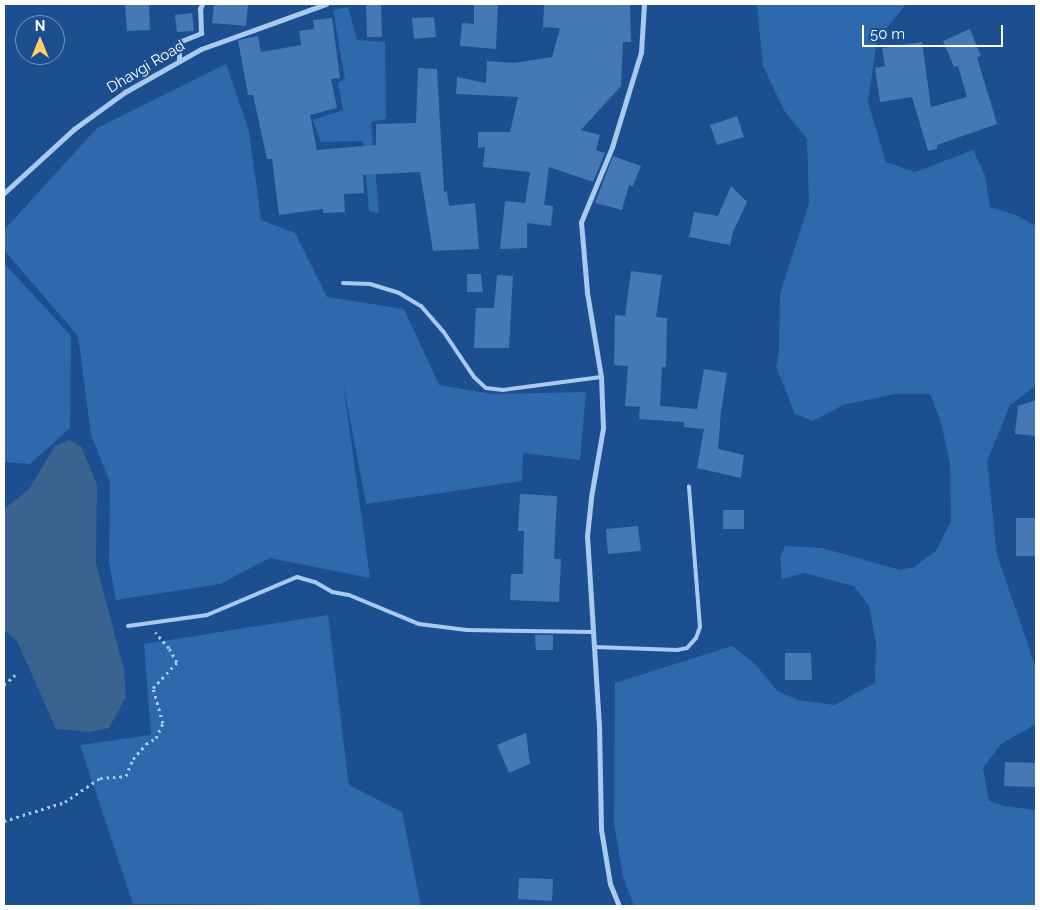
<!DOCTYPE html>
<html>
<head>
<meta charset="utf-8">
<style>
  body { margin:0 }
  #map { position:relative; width:1040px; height:910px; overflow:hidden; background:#1b4f8f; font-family:Raleway,sans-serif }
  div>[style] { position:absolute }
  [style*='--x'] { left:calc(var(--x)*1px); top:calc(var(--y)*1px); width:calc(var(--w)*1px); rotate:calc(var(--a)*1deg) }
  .green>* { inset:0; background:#2e69ad }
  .water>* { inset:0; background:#3c6290 }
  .building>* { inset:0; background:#4478b7 }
  .path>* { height:3px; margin-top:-1.5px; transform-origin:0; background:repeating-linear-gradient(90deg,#a9c9ee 0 2.5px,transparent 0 6.5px) }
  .service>* { height:4px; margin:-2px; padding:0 2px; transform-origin:2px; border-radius:2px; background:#a9c9ee }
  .minor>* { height:5px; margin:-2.5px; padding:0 2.5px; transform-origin:2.5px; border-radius:2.5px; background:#a9c9ee }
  span { translate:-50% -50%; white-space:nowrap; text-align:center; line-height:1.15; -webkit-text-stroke:4px #1b4f8f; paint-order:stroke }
  .street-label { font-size:15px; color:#fff }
  .frame { position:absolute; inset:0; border:5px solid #fff; pointer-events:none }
  .north { position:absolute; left:15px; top:15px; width:50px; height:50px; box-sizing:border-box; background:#1b4f8f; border:1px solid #7695bc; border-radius:50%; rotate:0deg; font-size:14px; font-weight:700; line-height:20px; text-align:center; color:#fff }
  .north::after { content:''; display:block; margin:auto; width:18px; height:22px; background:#ffd166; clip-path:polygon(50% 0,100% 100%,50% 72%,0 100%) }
  .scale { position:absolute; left:862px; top:25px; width:141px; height:22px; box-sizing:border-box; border:2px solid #fff; border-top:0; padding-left:6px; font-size:15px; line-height:18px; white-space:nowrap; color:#fff; -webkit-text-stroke:4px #1b4f8f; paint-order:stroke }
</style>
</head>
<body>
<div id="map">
  <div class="green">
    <div style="clip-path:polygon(757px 4px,906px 4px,877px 40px,868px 102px,886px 162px,915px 172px,973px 150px,985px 175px,990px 207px,1016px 215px,1036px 226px,1036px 386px,1010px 405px,987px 461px,997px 555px,1036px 668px,1036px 724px,1001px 744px,983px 768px,989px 801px,1004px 806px,1036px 810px,1036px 906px,634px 906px,623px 877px,614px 823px,615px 683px,732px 646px,756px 665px,777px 691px,798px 700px,834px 705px,875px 683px,876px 643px,869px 606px,854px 586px,804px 573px,782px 579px,780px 557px,785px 546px,822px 548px,900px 570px,914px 567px,936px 551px,951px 521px,950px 464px,941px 422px,930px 394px,895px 394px,843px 405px,813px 421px,795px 414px,776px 367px,779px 350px,780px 294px,809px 203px,807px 139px,784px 110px,763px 66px)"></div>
    <div style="clip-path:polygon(348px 7px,357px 40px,385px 42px,386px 119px,371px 122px,379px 213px,369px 211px,363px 141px,321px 142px,313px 120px,343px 110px,338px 83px,345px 79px,333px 10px)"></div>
    <div style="clip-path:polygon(226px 64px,249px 131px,261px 220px,295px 233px,327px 297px,404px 309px,439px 385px,492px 394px,586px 392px,580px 460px,523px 453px,522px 481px,366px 504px,343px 382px,370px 578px,270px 558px,220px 584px,116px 600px,109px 562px,110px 482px,91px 435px,78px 336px,4px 250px,4px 230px,97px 128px)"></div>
    <div style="clip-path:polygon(4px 263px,71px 336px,70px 428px,30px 464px,4px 462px)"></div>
    <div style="clip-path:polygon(328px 615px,349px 785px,402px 812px,421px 906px,133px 904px,80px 745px,151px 735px,144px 644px)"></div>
  </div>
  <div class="water">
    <div style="clip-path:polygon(69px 440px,81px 446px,97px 485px,96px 563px,124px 670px,126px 697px,109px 728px,89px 732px,56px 729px,17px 641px,4px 630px,4px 509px,29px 489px,55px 446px)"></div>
  </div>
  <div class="building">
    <div style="clip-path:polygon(125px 4px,149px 4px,150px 30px,127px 31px)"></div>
    <div style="clip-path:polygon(214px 4px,248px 4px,246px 26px,212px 23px)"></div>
    <div style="clip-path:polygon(366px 4px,381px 4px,382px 37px,367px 37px)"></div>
    <div style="clip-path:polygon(474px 4px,498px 4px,496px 49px,460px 46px,462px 23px,474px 24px)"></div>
    <div style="clip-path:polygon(544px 4px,630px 4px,631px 42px,623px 42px,621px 86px,581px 130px,600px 135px,596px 150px,605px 153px,593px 182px,549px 167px,544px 205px,553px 206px,551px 226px,527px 223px,527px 248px,500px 249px,505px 201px,525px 203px,530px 172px,483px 167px,485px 147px,478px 148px,478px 132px,510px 132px,518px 97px,456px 94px,457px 77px,486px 83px,487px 61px,514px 63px,552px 57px,560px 28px,543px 27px)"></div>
    <div style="clip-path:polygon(192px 13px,194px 31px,177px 32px,175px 15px)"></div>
    <div style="clip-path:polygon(434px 17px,436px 37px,414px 39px,412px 18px)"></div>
    <div style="clip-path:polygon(332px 18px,340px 78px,331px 79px,337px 108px,310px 115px,317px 150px,376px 145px,376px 124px,416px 123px,418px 68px,437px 69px,444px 192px,447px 191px,449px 206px,475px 203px,479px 249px,433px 251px,420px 172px,363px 175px,364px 193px,344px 194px,345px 212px,323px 213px,323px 209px,279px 215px,272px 159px,267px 159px,253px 95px,248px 95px,238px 40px,258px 36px,261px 52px,301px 45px,299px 31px,314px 29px,313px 20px)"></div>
    <div style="clip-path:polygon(970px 29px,981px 56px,977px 57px,997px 124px,937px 145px,937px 149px,928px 151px,912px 97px,880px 102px,875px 68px,885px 66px,882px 48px,922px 42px,931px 107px,967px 97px,958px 66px,954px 67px,943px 41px)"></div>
    <div style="clip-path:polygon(737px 116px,744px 137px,717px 145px,710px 125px)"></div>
    <div style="clip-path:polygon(613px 156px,641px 166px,633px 186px,629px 185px,622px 210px,595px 203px)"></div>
    <div style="clip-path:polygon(731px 186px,747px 202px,733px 232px,730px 245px,689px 237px,694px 212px,718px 216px)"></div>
    <div style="clip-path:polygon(631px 271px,662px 275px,656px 317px,667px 318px,666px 367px,662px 367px,660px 406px,697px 409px,704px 369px,727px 373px,721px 412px,718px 449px,744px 455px,741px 478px,697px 468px,704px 429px,684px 427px,684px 422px,639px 419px,640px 407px,625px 406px,628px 366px,614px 365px,615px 315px,625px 316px)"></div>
    <div style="clip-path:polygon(467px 274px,481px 274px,483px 292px,467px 292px)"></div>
    <div style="clip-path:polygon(497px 275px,513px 276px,509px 348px,474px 348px,476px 308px,494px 308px)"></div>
    <div style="clip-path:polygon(1036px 400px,1036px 436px,1015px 434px,1018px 406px)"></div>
    <div style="clip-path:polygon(520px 494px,557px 496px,554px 559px,561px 559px,559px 602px,510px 600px,511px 574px,523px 574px,524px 531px,518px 531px)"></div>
    <div style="clip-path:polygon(723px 510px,744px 510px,744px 529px,723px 529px)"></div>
    <div style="clip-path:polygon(1016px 518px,1036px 518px,1036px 556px,1016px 556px)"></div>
    <div style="clip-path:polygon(638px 526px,641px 551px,608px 554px,606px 529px)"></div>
    <div style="clip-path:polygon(535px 635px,553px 635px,553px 650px,536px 650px)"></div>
    <div style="clip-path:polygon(785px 653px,811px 653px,812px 680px,785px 680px)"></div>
    <div style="clip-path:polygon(526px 733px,530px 764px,509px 773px,497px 745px)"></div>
    <div style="clip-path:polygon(1005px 762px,1036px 763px,1036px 787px,1004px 786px)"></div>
    <div style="clip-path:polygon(519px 878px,553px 879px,552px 901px,518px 899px)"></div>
  </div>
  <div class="path">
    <div style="--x:4;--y:685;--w:15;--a:-42"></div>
    <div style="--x:4;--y:821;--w:64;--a:-17.3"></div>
    <div style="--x:65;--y:802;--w:42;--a:-34.4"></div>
    <div style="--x:100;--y:778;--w:26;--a:-4"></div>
    <div style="--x:126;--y:776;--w:18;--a:-68"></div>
    <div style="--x:133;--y:759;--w:20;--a:-49"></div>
    <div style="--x:146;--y:744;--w:12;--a:-31"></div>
    <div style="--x:156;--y:738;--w:17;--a:-65"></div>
    <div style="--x:163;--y:723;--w:36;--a:-106"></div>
    <div style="--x:153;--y:688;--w:35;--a:-47"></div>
    <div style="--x:177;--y:662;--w:16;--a:-120"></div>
    <div style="--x:169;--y:648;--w:21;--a:-131"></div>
  </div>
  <div class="service">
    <div style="--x:343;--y:283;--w:27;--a:2"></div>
    <div style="--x:370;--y:284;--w:30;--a:17"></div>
    <div style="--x:399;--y:293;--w:26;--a:31"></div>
    <div style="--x:421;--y:306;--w:33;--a:49"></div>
    <div style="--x:443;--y:331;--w:55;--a:56"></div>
    <div style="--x:474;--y:377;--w:16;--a:43"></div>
    <div style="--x:486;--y:388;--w:17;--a:7"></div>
    <div style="--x:503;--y:390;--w:99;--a:-7.6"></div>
    <div style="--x:128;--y:626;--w:80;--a:-7.9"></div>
    <div style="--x:207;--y:615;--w:98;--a:-22.9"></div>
    <div style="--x:297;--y:577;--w:19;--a:16"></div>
    <div style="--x:315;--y:582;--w:20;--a:30"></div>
    <div style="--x:332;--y:592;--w:17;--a:10"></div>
    <div style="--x:349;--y:595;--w:76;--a:22.5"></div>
    <div style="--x:419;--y:624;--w:48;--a:7.1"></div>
    <div style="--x:467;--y:630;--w:127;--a:0.9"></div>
    <div style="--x:595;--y:647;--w:82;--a:2.1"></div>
    <div style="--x:677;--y:650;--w:10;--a:-11"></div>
    <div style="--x:687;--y:648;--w:13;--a:-48"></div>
    <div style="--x:696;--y:638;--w:12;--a:-70"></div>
    <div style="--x:700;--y:627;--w:141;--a:-94.5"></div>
  </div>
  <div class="minor">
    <div style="--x:179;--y:61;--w:19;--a:-90"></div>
    <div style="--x:179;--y:42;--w:24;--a:-22"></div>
    <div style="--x:201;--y:33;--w:24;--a:-92"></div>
    <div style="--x:200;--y:9;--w:5;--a:-68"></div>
    <div style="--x:4;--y:193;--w:95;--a:-42.4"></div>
    <div style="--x:74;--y:129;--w:63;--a:-36"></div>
    <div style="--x:125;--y:92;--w:87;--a:-29.5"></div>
    <div style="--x:201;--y:49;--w:133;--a:-19.8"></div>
    <div style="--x:619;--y:906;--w:24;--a:-112"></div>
    <div style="--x:610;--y:884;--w:56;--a:-99.3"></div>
    <div style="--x:601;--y:829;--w:103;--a:-91.1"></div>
    <div style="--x:599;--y:726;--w:190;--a:-93.6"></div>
    <div style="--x:587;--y:536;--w:39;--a:-84"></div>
    <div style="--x:591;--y:497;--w:70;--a:-80.1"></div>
    <div style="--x:603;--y:428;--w:51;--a:-92.2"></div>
    <div style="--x:601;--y:377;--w:86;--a:-99.4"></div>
    <div style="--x:587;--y:292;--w:70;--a:-94.9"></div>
    <div style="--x:581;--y:222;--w:81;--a:-67.5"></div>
    <div style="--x:612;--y:147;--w:99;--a:-73"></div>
    <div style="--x:641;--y:52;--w:48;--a:-86.4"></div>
  </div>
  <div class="street-label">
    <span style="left:146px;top:67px;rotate:-31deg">Dhavgi Road</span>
  </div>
  <div class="frame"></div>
  <div class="north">N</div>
  <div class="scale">50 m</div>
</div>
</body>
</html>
